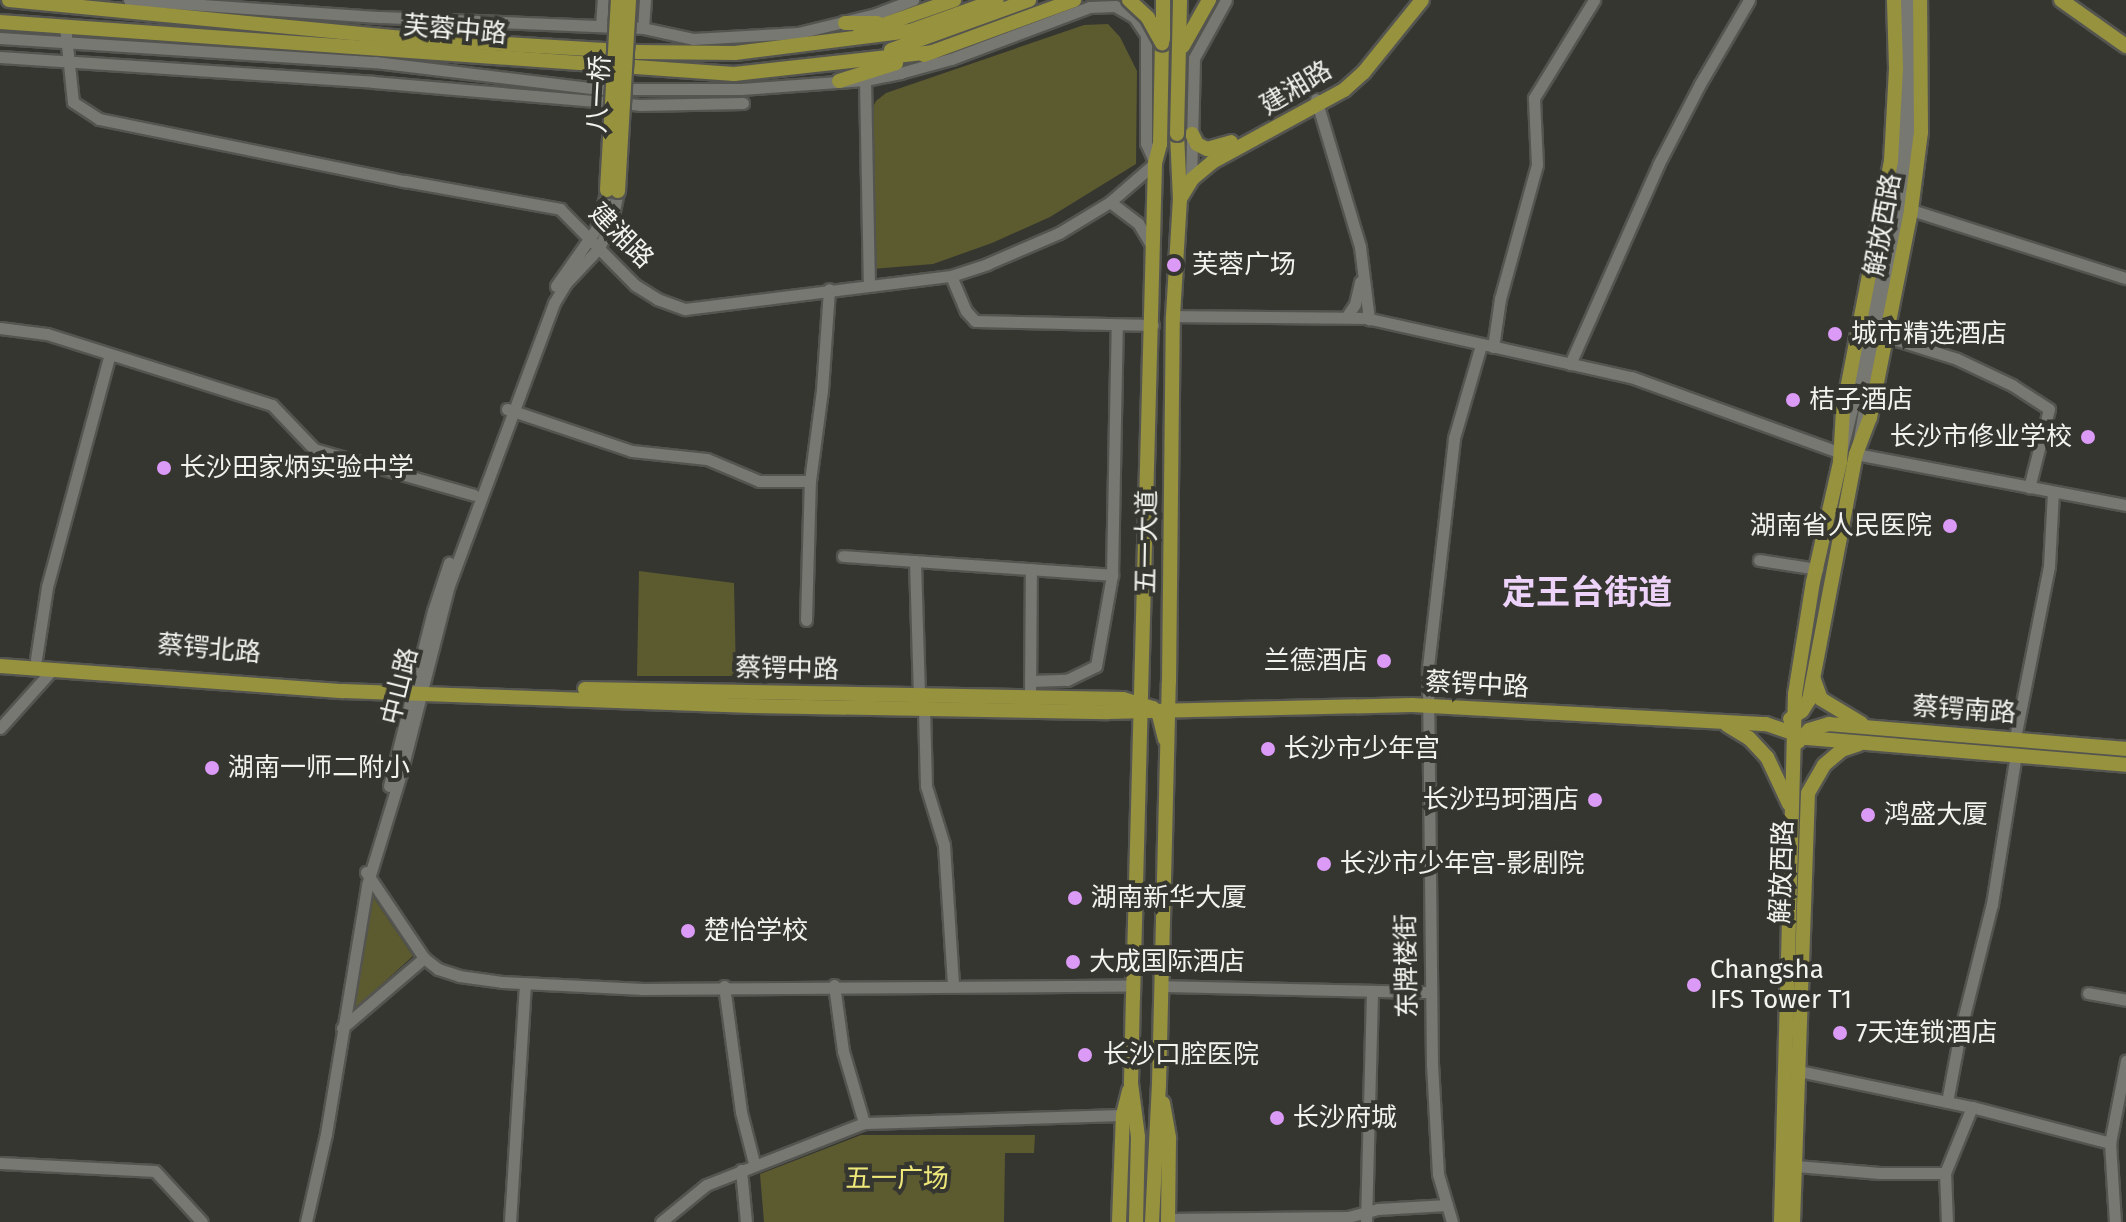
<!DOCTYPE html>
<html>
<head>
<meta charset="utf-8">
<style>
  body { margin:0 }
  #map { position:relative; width:2126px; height:1222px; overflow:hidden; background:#363631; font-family:"Fira Sans","Noto Sans SC",sans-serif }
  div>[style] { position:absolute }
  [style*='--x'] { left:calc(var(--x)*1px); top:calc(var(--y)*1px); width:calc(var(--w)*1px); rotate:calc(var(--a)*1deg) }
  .green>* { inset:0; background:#5c5a2f }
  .roads { filter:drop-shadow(2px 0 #545450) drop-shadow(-2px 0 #545450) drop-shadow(0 2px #545450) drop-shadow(0 -2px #545450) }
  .minor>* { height:11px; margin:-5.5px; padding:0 5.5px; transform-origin:5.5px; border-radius:5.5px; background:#787872 }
  .major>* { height:14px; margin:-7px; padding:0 7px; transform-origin:7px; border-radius:7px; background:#97923d }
  .bridges { filter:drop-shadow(2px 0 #545450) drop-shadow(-2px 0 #545450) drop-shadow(0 2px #545450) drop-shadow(0 -2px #545450) }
  .major-bridge>* { height:14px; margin:-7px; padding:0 7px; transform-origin:7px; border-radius:7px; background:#97923d }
  .dots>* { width:22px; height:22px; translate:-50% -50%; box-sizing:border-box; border:4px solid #363631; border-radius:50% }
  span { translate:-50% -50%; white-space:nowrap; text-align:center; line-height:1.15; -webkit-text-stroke:8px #363631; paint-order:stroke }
  .street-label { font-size:26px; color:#f2f2ee }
  .poi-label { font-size:26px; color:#f2f2ee }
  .left { translate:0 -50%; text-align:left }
  .right { translate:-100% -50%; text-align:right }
  .park-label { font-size:26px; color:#eee779 }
  .district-label { font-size:34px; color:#edd2f9; font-weight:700 }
</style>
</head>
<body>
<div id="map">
  <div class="green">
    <div style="clip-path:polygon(1108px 24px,1120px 37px,1137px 71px,1136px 164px,1050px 217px,992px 243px,933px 264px,872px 269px,871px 111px,876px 101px,886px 93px,1084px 25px)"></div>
    <div style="clip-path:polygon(639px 571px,734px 583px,736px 676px,637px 676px)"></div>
    <div style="clip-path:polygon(369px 891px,413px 956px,350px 1013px)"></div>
    <div style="clip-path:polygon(861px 1135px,1035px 1135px,1034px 1153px,1005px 1153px,1004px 1222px,764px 1222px,760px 1174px)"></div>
  </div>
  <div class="roads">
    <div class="minor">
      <div style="--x:129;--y:0;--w:253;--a:3.9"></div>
      <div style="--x:381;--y:17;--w:262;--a:2.4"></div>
      <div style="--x:643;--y:28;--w:51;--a:12.4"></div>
      <div style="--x:693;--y:39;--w:105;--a:-3.3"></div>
      <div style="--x:798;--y:33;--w:80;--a:-13.7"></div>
      <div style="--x:876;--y:14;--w:40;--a:-21"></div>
      <div style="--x:1911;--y:0;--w:95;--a:88.8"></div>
      <div style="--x:1913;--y:95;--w:68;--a:93.4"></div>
      <div style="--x:1909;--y:163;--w:296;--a:100.3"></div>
      <div style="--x:1856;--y:454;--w:275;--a:10.7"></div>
      <div style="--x:65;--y:26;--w:76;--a:84"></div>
      <div style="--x:73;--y:102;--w:31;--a:33"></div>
      <div style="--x:99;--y:119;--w:312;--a:11.5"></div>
      <div style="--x:405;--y:181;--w:158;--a:10.2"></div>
      <div style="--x:560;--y:209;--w:107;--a:45.4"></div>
      <div style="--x:635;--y:285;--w:26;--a:32"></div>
      <div style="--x:657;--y:299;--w:30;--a:20"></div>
      <div style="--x:685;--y:309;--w:268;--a:-7.1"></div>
      <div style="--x:951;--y:276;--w:38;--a:-18"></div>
      <div style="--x:987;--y:264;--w:78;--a:-23.3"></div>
      <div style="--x:1059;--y:233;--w:60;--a:-31.3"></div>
      <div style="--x:601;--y:26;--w:26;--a:-86"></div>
      <div style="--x:643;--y:28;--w:28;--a:-86"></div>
      <div style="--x:0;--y:38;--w:376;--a:3.7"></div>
      <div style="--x:375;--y:62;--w:226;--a:6.9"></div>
      <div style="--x:599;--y:89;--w:142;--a:0"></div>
      <div style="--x:741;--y:89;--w:124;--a:-4.2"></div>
      <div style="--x:865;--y:80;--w:36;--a:-11"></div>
      <div style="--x:900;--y:73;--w:53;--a:-15.4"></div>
      <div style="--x:951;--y:59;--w:147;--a:-20.6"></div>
      <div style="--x:1089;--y:7;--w:26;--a:-2"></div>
      <div style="--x:1115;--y:6;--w:22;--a:30"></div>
      <div style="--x:1134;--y:17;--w:22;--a:56"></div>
      <div style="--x:1146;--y:35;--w:108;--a:90"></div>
      <div style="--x:1146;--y:143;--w:22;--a:66"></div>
      <div style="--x:1155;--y:163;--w:60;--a:139.1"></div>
      <div style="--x:1110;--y:202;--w:35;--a:37"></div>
      <div style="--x:1138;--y:223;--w:27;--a:59"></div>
      <div style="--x:0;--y:57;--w:374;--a:3.8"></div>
      <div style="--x:373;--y:82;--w:268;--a:4.9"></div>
      <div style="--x:640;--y:105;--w:103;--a:-1.1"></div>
      <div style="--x:865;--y:80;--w:204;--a:88.9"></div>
      <div style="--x:1316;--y:99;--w:154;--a:73.4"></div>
      <div style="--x:1360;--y:247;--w:73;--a:82.9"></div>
      <div style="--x:1191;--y:182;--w:124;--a:-88.6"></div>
      <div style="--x:1194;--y:58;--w:66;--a:-61.1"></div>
      <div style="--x:1911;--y:210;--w:225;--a:17.6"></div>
      <div style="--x:951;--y:276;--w:38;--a:67"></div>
      <div style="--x:966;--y:311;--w:13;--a:48"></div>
      <div style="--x:975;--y:321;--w:178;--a:1.3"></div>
      <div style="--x:556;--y:286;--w:70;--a:-54.9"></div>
      <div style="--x:596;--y:229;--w:41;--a:-74.2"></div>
      <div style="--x:1173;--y:316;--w:193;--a:0.6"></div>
      <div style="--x:1366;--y:318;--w:271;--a:12.6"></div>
      <div style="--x:1631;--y:377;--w:223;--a:19.9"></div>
      <div style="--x:1841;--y:453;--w:88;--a:-76.1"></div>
      <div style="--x:1862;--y:368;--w:210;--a:-79.6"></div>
      <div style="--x:1900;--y:161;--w:66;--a:-86.5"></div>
      <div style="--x:1904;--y:95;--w:95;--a:-90.6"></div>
      <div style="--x:1347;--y:316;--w:14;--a:-56"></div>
      <div style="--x:1355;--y:304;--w:23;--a:-77"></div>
      <div style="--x:0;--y:328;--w:47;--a:7.3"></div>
      <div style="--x:47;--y:334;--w:236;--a:17.5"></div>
      <div style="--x:272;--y:405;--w:61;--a:46.3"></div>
      <div style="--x:314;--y:449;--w:166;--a:16"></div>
      <div style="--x:1887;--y:337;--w:73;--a:17.4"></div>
      <div style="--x:1957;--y:359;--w:61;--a:25.3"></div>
      <div style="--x:2012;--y:385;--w:44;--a:33"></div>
      <div style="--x:2049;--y:409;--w:81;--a:104.2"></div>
      <div style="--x:1493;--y:347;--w:49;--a:-81.7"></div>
      <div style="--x:1500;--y:299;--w:139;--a:-74.6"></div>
      <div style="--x:1537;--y:165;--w:67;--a:-92.6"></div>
      <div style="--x:1534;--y:98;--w:115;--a:-58.5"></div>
      <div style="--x:1570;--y:364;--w:218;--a:-66.1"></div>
      <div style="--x:1658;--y:165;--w:91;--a:-62.6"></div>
      <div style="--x:1700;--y:84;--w:97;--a:-59.7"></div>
      <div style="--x:507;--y:409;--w:132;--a:18.6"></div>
      <div style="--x:632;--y:451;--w:75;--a:6.1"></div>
      <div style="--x:707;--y:459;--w:56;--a:22.9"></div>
      <div style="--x:759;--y:481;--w:51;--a:0"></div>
      <div style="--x:843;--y:556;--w:270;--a:4"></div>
      <div style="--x:1759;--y:560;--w:59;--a:8.8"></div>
      <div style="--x:915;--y:561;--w:135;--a:88.3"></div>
      <div style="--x:806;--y:620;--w:139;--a:-88.4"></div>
      <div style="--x:810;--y:481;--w:92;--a:-82.5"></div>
      <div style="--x:822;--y:390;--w:101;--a:-86"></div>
      <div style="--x:36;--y:659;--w:73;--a:-81.3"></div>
      <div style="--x:47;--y:587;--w:241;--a:-74.9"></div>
      <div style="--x:1030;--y:681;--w:37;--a:-2"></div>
      <div style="--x:1067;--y:680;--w:32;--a:-26"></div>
      <div style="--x:1096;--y:666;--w:92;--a:-80"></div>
      <div style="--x:1112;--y:575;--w:250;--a:-88.9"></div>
      <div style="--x:1030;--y:698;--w:129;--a:-89.6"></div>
      <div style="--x:924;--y:709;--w:77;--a:88.5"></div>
      <div style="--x:926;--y:786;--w:62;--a:73"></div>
      <div style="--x:944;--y:845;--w:140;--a:86.3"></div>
      <div style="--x:0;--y:728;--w:79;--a:-48.1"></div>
      <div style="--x:2015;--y:738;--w:175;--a:-78.8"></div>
      <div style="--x:2049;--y:566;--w:74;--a:-86.9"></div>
      <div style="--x:389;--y:786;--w:180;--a:-75.9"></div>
      <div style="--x:433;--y:611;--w:51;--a:-71.6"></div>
      <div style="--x:366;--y:872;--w:104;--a:56"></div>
      <div style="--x:834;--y:985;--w:67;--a:82.2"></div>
      <div style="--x:843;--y:1051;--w:75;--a:73.7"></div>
      <div style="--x:724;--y:986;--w:127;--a:82.3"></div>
      <div style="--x:741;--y:1112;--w:53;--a:75.7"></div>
      <div style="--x:1161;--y:986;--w:268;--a:1.3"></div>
      <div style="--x:2088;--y:993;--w:39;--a:10"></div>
      <div style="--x:342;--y:1028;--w:108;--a:-40.5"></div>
      <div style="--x:424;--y:958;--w:18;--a:38"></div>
      <div style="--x:438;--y:969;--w:22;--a:18"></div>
      <div style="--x:459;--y:976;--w:43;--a:7.9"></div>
      <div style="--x:502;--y:982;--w:141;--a:2.8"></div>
      <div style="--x:643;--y:989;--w:491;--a:-0.4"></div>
      <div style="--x:1799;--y:1071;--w:177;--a:11.8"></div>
      <div style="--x:1972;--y:1107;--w:143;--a:14.6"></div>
      <div style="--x:1947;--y:1102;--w:75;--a:-79.3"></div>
      <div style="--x:1961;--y:1028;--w:128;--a:-76"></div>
      <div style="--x:1992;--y:904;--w:152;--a:-80.9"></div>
      <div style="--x:0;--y:1163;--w:155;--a:3"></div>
      <div style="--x:155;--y:1171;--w:69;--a:47.3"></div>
      <div style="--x:1796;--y:1166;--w:84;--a:4.8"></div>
      <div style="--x:1880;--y:1173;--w:65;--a:0"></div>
      <div style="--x:741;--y:1170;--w:52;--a:84.5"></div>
      <div style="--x:1168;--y:1219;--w:180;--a:-0.6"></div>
      <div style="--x:1348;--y:1217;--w:31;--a:-15"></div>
      <div style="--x:1378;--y:1209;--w:69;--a:-3.3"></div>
      <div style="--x:306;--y:1222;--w:90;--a:-77.2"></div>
      <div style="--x:326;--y:1134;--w:252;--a:-80.6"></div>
      <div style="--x:367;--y:885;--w:117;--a:-73.1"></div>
      <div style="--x:401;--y:773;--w:191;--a:-75.7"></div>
      <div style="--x:448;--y:588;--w:304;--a:-69.6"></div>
      <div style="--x:554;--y:303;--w:23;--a:-59"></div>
      <div style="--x:566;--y:283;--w:48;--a:-46.7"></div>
      <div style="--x:599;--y:248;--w:31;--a:-65"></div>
      <div style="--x:612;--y:220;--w:30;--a:-78"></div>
      <div style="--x:510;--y:1222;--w:239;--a:-86.4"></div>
      <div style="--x:661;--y:1222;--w:58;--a:-39.4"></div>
      <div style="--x:706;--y:1185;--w:170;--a:-21.4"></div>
      <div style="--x:864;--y:1123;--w:259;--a:-1.8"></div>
      <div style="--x:1366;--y:1222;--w:231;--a:-88.5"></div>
      <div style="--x:1452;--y:1222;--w:50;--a:-106.3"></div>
      <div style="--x:1438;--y:1174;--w:110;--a:-93.1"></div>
      <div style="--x:1432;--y:1064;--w:397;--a:-90.6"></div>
      <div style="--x:1428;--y:667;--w:230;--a:-83.5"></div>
      <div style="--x:1454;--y:438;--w:97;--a:-73.8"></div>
      <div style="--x:1947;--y:1222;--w:49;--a:-92.3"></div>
      <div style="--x:1945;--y:1173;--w:71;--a:-67.8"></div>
      <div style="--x:2115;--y:1222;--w:79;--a:-93.6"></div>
      <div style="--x:2110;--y:1143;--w:84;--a:-79"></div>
    </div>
    <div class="major">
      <div style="--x:9;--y:0;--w:396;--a:5.5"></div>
      <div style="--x:403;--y:38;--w:234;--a:3.4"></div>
      <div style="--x:637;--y:52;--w:98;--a:0.6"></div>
      <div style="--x:735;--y:53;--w:176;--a:-7.2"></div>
      <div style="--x:910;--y:31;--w:92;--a:-19.6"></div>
      <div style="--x:2061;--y:0;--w:80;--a:35.3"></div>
      <div style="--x:0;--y:22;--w:736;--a:4.05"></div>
      <div style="--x:734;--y:74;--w:199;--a:-6.3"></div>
      <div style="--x:845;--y:23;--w:32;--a:0"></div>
      <div style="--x:860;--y:33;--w:100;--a:-19.3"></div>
      <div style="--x:891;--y:50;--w:147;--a:-19.9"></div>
      <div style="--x:924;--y:55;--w:160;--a:-20.1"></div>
      <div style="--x:839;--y:81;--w:60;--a:-17.5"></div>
      <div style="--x:1192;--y:134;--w:11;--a:63"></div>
      <div style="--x:1197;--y:144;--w:11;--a:27"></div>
      <div style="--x:1207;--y:149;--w:25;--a:-16"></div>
      <div style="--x:1180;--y:199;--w:23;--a:-59"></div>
      <div style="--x:1192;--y:179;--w:26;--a:-40"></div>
      <div style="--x:1212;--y:162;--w:150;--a:-28.6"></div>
      <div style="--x:1344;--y:90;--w:27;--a:-42"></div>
      <div style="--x:1364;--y:72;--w:92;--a:-51.1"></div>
      <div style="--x:0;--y:666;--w:344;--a:4.2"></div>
      <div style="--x:343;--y:691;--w:409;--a:2.1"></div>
      <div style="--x:752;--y:706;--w:356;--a:1"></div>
      <div style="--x:1108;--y:712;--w:304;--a:-1.3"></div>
      <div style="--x:1412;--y:705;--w:355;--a:3.1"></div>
      <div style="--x:1766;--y:724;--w:43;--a:18.9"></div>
      <div style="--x:1807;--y:738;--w:320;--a:4.8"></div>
      <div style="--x:1814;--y:680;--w:20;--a:70"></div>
      <div style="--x:1821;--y:699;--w:47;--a:31"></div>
      <div style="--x:585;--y:689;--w:538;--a:1.06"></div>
      <div style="--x:1123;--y:699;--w:31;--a:17"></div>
      <div style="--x:1153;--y:708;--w:9;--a:49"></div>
      <div style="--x:1159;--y:715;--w:25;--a:76"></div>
      <div style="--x:1790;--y:719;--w:14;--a:-34"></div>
      <div style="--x:1802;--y:711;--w:13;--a:-58"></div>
      <div style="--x:1809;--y:700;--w:250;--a:-79.2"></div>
      <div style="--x:1856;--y:454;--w:39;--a:-69"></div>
      <div style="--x:1870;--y:418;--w:212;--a:-78.8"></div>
      <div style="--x:1911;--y:210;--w:79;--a:-82.7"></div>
      <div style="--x:1921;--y:132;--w:132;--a:-90.4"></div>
      <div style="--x:1727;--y:725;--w:26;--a:31"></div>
      <div style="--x:1749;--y:738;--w:26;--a:47"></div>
      <div style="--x:1767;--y:757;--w:52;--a:64.9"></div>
      <div style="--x:1798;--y:742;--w:16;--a:-47"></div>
      <div style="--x:1809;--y:730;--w:21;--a:-17"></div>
      <div style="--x:1829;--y:724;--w:298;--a:4.8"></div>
      <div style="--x:1163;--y:1103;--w:36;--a:80"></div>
      <div style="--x:1169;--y:1138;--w:84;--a:90.7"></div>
      <div style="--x:1119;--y:1222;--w:107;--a:-87.9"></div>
      <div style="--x:1123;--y:1115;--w:25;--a:-76"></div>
      <div style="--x:1136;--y:1222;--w:85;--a:-88.7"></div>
      <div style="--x:1138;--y:1137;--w:54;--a:-97.4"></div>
      <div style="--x:1131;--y:1083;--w:85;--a:-88.7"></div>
      <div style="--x:1133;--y:998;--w:835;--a:-88.49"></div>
      <div style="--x:1155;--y:163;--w:20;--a:-75"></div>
      <div style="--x:1160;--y:144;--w:101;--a:-88.9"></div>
      <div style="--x:1152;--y:1222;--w:138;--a:-87.1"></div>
      <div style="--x:1159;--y:1084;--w:402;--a:-88.6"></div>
      <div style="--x:1169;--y:682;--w:366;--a:-89.4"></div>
      <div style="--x:1173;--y:316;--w:117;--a:-86.6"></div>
      <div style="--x:1180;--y:199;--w:65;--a:-92.6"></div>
      <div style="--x:1781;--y:1222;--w:528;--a:-88.48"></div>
      <div style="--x:1795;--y:694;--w:113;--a:-80.9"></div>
      <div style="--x:1813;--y:582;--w:123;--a:-77.3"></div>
      <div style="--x:1840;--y:462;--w:52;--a:-86.7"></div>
      <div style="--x:1843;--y:410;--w:254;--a:-79.1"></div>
      <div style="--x:1891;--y:161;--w:93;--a:-86.9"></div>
      <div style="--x:1896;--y:68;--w:68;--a:-91.7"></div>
      <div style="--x:1793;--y:1222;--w:429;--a:-88"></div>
      <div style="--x:1808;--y:793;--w:32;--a:-60"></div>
      <div style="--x:1824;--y:765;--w:23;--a:-40"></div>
      <div style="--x:1842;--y:750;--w:18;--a:-19"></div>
    </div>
  </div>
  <div class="bridges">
    <div class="major-bridge">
      <div style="--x:1129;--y:0;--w:26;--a:43"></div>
      <div style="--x:1148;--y:18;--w:29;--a:61"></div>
      <div style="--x:1163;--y:39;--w:39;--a:-90"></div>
      <div style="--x:1183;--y:46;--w:53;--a:-60.5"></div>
      <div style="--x:1177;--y:134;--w:134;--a:-88.7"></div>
      <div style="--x:607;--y:190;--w:190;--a:-86.7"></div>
      <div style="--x:618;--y:191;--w:191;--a:-86.7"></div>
    </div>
  </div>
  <div class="dots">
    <div style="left:1174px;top:265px;background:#da9af6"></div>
    <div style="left:1835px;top:334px;background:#da9af6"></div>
    <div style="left:1793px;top:400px;background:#da9af6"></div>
    <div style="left:2088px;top:437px;background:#da9af6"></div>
    <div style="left:164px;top:468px;background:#da9af6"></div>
    <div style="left:1950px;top:526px;background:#da9af6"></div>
    <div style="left:1384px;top:661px;background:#da9af6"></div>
    <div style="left:1268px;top:749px;background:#da9af6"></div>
    <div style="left:212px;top:768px;background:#da9af6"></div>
    <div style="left:1595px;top:800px;background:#da9af6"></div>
    <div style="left:1868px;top:815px;background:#da9af6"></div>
    <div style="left:1324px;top:864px;background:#da9af6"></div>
    <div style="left:1075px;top:898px;background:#da9af6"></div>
    <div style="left:688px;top:931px;background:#da9af6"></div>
    <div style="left:1073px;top:962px;background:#da9af6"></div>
    <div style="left:1694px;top:985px;background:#da9af6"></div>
    <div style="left:1840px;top:1033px;background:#da9af6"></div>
    <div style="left:1085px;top:1055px;background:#da9af6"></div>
    <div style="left:1277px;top:1118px;background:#da9af6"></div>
  </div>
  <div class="street-label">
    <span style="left:455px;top:30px;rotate:5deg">芙蓉中路</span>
    <span style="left:1296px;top:88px;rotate:-31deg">建湘路</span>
    <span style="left:599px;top:94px;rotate:-87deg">八一桥</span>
    <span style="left:1883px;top:225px;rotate:-80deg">解放西路</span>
    <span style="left:621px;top:236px;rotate:45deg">建湘路</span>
    <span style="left:1147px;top:542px;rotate:-89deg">五一大道</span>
    <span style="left:209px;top:649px;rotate:5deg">蔡锷北路</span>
    <span style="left:787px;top:669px;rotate:1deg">蔡锷中路</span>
    <span style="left:1477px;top:685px;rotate:3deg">蔡锷中路</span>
    <span style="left:400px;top:686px;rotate:-76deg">中山路</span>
    <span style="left:1964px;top:710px;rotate:4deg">蔡锷南路</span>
    <span style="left:1782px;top:872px;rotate:-88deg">解放西路</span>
    <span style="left:1407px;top:966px;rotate:-91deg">东牌楼街</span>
  </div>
  <div class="poi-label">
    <span class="left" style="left:1192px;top:265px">芙蓉广场</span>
    <span class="left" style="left:1851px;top:334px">城市精选酒店</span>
    <span class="left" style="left:1809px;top:400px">桔子酒店</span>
    <span class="right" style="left:2072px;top:437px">长沙市修业学校</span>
    <span class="left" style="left:180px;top:468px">长沙田家炳实验中学</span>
    <span class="right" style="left:1932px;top:526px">湖南省人民医院</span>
    <span class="right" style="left:1368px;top:661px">兰德酒店</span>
    <span class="left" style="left:1284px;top:749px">长沙市少年宫</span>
    <span class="left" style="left:228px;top:768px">湖南一师二附小</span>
    <span class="right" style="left:1579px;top:800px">长沙玛珂酒店</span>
    <span class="left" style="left:1884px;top:815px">鸿盛大厦</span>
    <span class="left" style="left:1340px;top:864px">长沙市少年宫-影剧院</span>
    <span class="left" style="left:1091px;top:898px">湖南新华大厦</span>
    <span class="left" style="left:704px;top:931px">楚怡学校</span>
    <span class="left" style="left:1089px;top:962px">大成国际酒店</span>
    <span class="left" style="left:1710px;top:985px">Changsha<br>IFS Tower T1</span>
    <span class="left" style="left:1856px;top:1033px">7天连锁酒店</span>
    <span class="left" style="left:1103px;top:1055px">长沙口腔医院</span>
    <span class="left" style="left:1293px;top:1118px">长沙府城</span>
  </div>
  <div class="park-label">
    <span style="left:897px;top:1179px">五一广场</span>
  </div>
  <div class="district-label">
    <span style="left:1587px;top:593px">定王台街道</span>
  </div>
</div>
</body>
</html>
